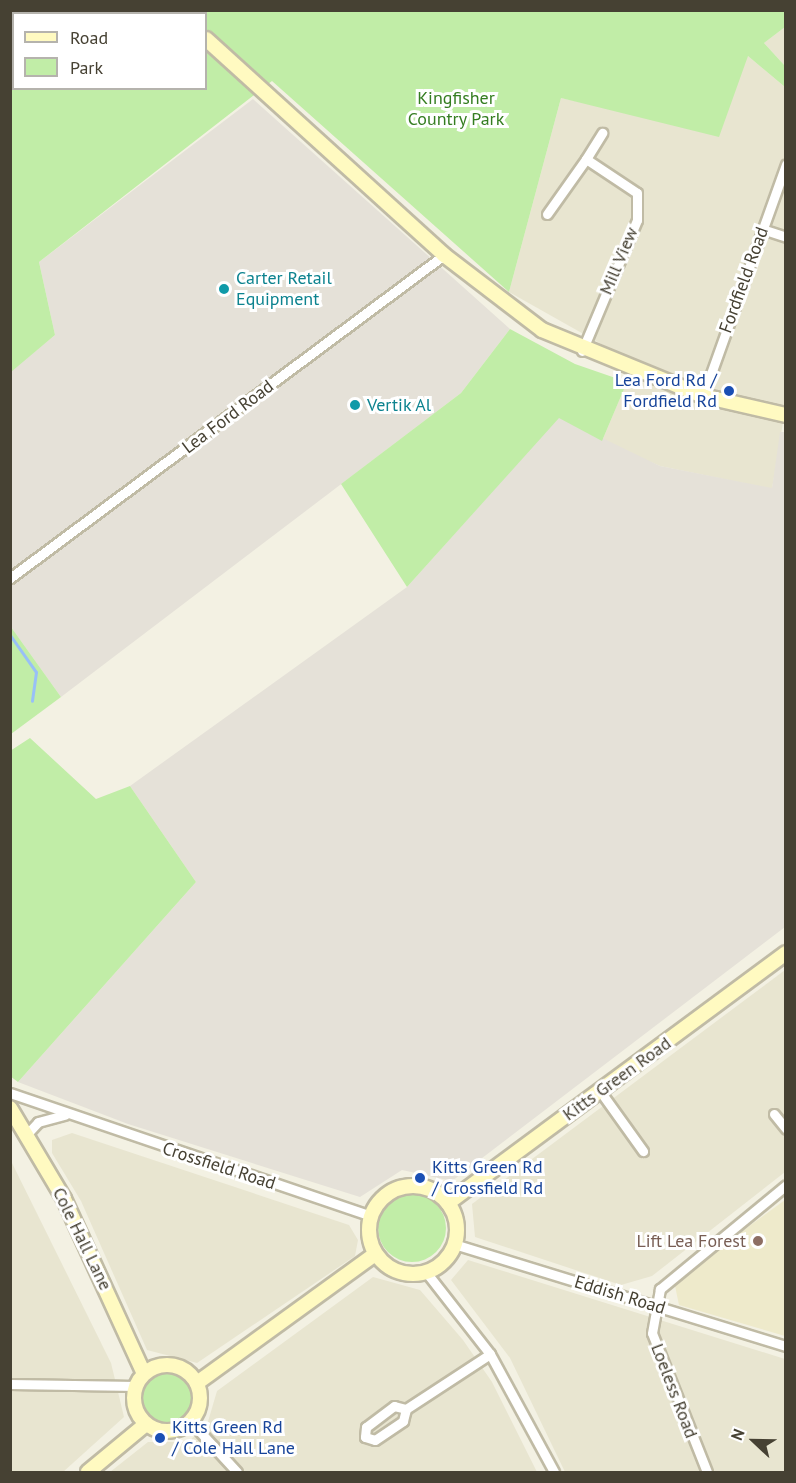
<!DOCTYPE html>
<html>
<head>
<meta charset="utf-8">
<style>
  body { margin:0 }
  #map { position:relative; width:796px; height:1483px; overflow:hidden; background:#f3f1e3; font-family:"PT Sans",sans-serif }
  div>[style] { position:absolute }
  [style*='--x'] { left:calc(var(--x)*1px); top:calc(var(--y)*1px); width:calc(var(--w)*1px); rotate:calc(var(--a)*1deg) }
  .residential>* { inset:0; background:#e8e5d0 }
  .industrial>* { inset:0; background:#e5e1d8 }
  .education>* { inset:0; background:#eeeacb }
  .green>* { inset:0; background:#c1eda7 }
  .round { border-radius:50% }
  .stream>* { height:3px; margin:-1.5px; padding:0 1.5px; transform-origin:1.5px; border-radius:1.5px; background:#98c0f7 }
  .river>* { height:20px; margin:-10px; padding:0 10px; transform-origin:10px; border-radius:10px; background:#98c0f7 }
  .roads { filter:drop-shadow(2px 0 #c0bba5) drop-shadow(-2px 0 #c0bba5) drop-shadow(0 2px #c0bba5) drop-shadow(0 -2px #c0bba5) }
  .street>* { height:9px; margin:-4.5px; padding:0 4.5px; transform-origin:4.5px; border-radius:4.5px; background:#fff }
  .secondary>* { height:14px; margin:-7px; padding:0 7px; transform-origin:7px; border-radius:7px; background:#fffac1 }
  .secondary>.ring { margin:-7px; padding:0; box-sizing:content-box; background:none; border:14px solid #fffac1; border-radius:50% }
  .dots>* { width:16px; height:16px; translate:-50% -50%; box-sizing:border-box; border:3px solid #fff; border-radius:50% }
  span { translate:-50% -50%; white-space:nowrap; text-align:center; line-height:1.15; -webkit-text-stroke:6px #fff; paint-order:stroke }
  .park-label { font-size:18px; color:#347d20 }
  .street-label { font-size:18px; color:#464133 }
  .culture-label { font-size:18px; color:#0d838f }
  .left { translate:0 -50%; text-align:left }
  .transit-label { font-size:18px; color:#164399 }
  .right { translate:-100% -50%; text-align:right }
  .education-label { font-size:18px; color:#785e54 }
  .frame { position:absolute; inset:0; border:12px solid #464133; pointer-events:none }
  .legend { position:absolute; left:12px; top:12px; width:195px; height:78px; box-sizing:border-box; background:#fff; border:2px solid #b5b3ad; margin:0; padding:8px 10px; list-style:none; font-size:18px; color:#464133 }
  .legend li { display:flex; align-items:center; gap:12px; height:30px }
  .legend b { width:30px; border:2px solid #b5b3ad }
  .north { position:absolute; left:724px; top:1411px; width:60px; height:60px; -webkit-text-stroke:4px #fff; paint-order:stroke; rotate:292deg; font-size:16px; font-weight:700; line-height:24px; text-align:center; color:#464133 }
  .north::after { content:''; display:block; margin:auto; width:21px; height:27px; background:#464133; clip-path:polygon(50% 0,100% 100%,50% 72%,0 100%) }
</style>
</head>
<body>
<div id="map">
  <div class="residential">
    <div style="clip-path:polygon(785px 27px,785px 66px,764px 43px)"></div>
    <div style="clip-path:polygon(748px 56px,785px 87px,786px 404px,772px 489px,660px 466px,602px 441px,635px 363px,509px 292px,561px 98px,613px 109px)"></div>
    <div style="clip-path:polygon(785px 970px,785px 1172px,652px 1276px,621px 1285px,475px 1237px,472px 1204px)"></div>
    <div style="clip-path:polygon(72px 1133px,349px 1225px,358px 1240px,355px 1256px,197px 1363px,147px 1350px,81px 1201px,52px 1153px,52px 1140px)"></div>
    <div style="clip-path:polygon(10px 1159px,111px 1363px,124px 1417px,63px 1472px,11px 1472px)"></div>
    <div style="clip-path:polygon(468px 1260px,785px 1359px,785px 1472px,565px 1472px,510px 1358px,451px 1280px)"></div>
    <div style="clip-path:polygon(373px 1277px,420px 1290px,463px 1340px,492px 1382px,537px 1472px,110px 1472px,148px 1442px,188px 1442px,207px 1425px,217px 1391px)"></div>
  </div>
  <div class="industrial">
    <div style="clip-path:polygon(253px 99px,510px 329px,461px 393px,61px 697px,11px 627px,10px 372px,55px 335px,39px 262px)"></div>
    <div style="clip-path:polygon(559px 417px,660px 466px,772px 488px,780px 432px,785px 432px,785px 927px,452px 1181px,402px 1170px,360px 1197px,128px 1124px,18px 1082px,196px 882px,130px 786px,407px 587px)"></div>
  </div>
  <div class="education">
    <div style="clip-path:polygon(785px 1200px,785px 1336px,679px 1305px,674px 1281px)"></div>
  </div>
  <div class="green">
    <div style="clip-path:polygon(evenodd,11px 11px,785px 11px,785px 27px,764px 43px,785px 66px,785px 87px,748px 56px,719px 137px,561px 98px,509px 292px,272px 81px,39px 262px,55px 335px,11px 372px,11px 11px,14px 14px,206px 14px,206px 88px,14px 88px,14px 14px)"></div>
    <div style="clip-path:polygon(510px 329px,575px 364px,627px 382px,602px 441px,559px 418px,407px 587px,341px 484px,461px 393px)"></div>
    <div style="clip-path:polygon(11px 627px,61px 697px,11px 734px,10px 734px)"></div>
    <div style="clip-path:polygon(30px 738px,96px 799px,130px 786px,196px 882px,18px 1082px,10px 1076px,10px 751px)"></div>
    <div class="round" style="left:378px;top:1194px;width:68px;height:68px"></div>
    <div class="round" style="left:142px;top:1373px;width:50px;height:50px"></div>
  </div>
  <div class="stream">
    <div style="--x:10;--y:635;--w:45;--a:54.9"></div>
    <div style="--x:36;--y:672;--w:29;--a:98"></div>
  </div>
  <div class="river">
    <div style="--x:10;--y:22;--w:6;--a:-45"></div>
  </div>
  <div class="roads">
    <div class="street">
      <div style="--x:586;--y:159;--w:31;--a:-58"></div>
      <div style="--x:547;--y:214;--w:67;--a:-54.7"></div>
      <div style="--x:586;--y:159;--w:61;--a:33.7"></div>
      <div style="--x:637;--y:193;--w:27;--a:90"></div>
      <div style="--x:637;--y:220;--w:142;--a:112.8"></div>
      <div style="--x:762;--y:229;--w:25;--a:18"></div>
      <div style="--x:703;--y:396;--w:246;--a:-70.3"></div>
      <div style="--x:10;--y:578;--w:541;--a:-36.66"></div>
      <div style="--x:600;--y:1091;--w:74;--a:54.4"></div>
      <div style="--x:10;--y:1093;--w:381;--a:18.8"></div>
      <div style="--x:774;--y:1114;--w:19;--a:51"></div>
      <div style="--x:27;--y:1134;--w:16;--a:-47"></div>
      <div style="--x:38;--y:1122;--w:28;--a:-15"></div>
      <div style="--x:454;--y:1244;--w:347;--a:17.1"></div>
      <div style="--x:426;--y:1272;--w:104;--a:52"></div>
      <div style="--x:490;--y:1354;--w:134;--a:61.5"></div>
      <div style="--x:10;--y:1384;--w:126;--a:0.9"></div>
      <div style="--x:406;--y:1409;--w:12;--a:-166"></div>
      <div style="--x:394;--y:1406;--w:35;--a:143"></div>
      <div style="--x:366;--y:1427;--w:10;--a:96"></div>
      <div style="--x:365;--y:1437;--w:10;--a:17"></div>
      <div style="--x:375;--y:1440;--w:34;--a:-34"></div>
      <div style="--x:403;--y:1421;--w:12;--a:-76"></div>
      <div style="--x:406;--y:1409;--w:100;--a:-33.2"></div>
      <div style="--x:191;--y:1422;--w:68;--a:47.4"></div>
      <div style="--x:707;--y:1472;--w:149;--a:-111.6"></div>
      <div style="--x:652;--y:1333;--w:45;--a:-79.7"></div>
      <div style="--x:660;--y:1289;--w:163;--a:-39.5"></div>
    </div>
    <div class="secondary">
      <div style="--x:174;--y:10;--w:5;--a:53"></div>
      <div style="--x:206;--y:39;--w:321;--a:42.2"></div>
      <div style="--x:444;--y:255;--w:123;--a:37.4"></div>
      <div style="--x:542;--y:330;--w:174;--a:22.3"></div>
      <div style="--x:703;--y:396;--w:85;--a:12.9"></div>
      <div style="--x:10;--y:1108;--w:106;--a:59.3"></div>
      <div style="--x:64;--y:1199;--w:192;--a:65.4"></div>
      <div class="ring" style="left:369px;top:1186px;width:74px;height:74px"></div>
      <div style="--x:448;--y:1203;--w:420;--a:-36.5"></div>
      <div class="ring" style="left:134px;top:1365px;width:52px;height:52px"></div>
      <div style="--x:197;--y:1383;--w:220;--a:-35.9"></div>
      <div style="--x:88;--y:1472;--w:75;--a:-39.6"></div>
    </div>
  </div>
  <div class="dots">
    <div style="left:224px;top:289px;background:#0f9aa8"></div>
    <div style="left:729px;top:391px;background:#1a4fb4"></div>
    <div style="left:355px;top:405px;background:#0f9aa8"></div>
    <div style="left:420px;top:1178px;background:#1a4fb4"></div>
    <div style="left:758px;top:1241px;background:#8d6e63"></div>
    <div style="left:160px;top:1438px;background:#1a4fb4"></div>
  </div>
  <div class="park-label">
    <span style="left:456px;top:109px">Kingfisher<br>Country Park</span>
  </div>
  <div class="street-label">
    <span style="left:619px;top:261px;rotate:-67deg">Mill View</span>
    <span style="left:744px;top:280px;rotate:-70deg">Fordfield Road</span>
    <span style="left:228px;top:417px;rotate:-37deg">Lea Ford Road</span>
    <span style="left:617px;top:1079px;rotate:-36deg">Kitts Green Road</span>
    <span style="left:219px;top:1166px;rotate:18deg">Crossfield Road</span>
    <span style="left:82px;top:1239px;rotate:64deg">Cole Hall Lane</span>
    <span style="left:620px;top:1295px;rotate:17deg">Eddish Road</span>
    <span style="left:674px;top:1391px;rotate:69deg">Loeless Road</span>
  </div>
  <div class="culture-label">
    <span class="left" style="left:236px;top:289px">Carter Retail<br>Equipment</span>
    <span class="left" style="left:367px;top:405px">Vertik Al</span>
  </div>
  <div class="transit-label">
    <span class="right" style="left:717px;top:391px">Lea Ford Rd /<br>Fordfield Rd</span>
    <span class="left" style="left:432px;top:1178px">Kitts Green Rd<br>/ Crossfield Rd</span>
    <span class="left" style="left:172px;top:1438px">Kitts Green Rd<br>/ Cole Hall Lane</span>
  </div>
  <div class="education-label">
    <span class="right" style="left:746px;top:1241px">Lift Lea Forest</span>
  </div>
  <div class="frame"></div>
  <ul class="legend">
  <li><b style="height:8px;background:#fffac1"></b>Road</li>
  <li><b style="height:16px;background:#c1eda7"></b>Park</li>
  </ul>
  <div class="north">N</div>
</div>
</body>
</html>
